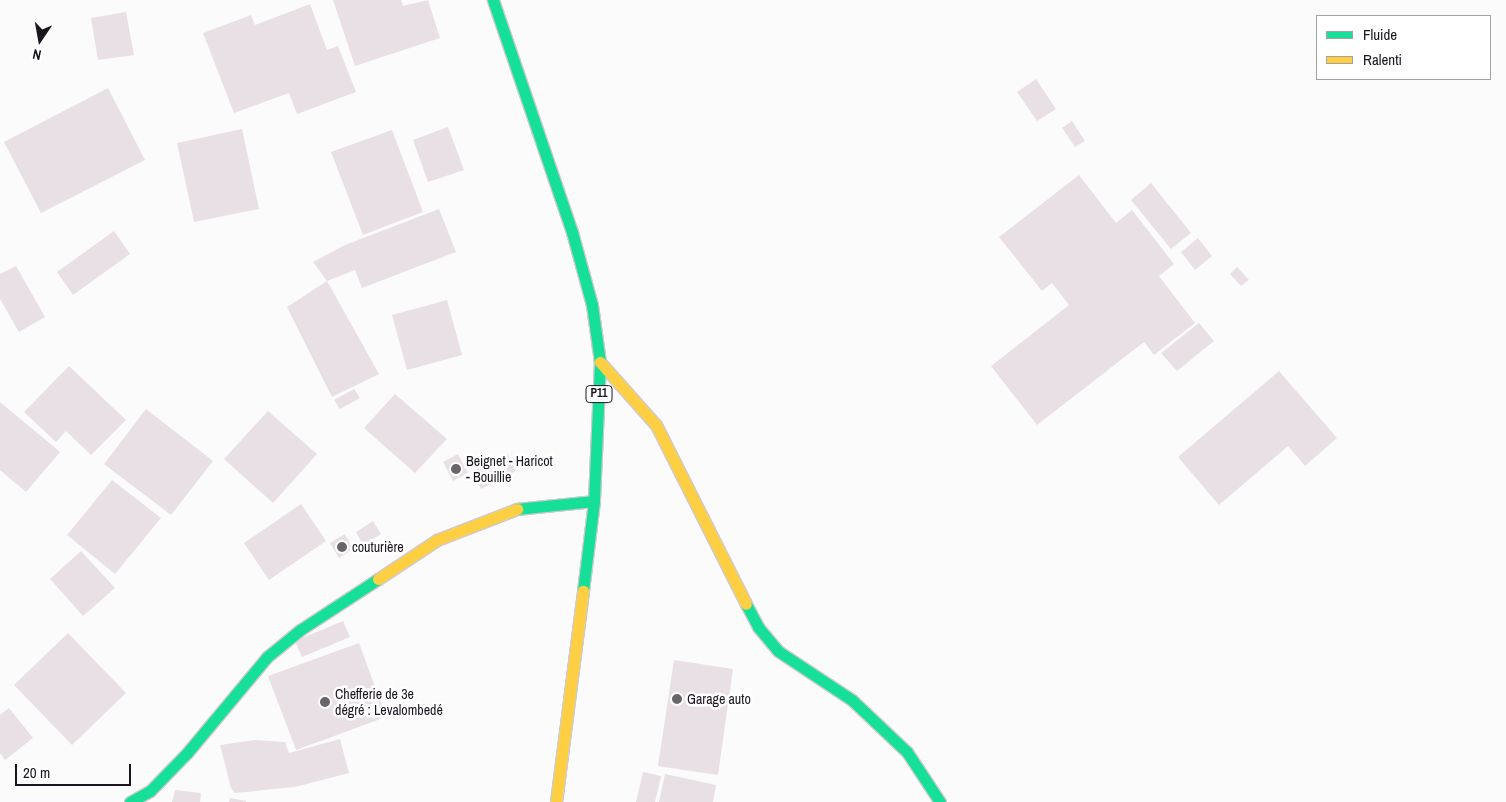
<!DOCTYPE html>
<html>
<head>
<meta charset="utf-8">
<style>
  body { margin:0 }
  #map { position:relative; width:1506px; height:802px; overflow:hidden; background:#fbfbfb; font-family:"Archivo Narrow",sans-serif }
  div>[style] { position:absolute }
  [style*='--x'] { left:calc(var(--x)*1px); top:calc(var(--y)*1px); width:calc(var(--w)*1px); rotate:calc(var(--a)*1deg) }
  .building>* { inset:0; background:#e8e0e5 }
  .roads { filter:drop-shadow(1px 0 #cdcad0) drop-shadow(-1px 0 #cdcad0) drop-shadow(0 1px #cdcad0) drop-shadow(0 -1px #cdcad0) }
  .fast>* { height:11px; margin:-5.5px; padding:0 5.5px; transform-origin:5.5px; border-radius:5.5px; background:#16e098 }
  .slow>* { height:11px; margin:-5.5px; padding:0 5.5px; transform-origin:5.5px; border-radius:5.5px; background:#ffcf43 }
  .dots>* { width:14px; height:14px; translate:-50% -50%; box-sizing:border-box; border:2px solid #fff; border-radius:50% }
  span { translate:-50% -50%; white-space:nowrap; text-align:center; line-height:1.15; -webkit-text-stroke:5px #fff; paint-order:stroke }
  .shield-label span { padding:1px 4px; background:#fff; border:1px solid; border-radius:4px; -webkit-text-stroke-width:0 }
  .shield-label { font-size:12px; color:#1a141f; font-weight:700 }
  .poi-label { font-size:14px; color:#1a141f }
  .left { translate:0 -50%; text-align:left }
  .legend { position:absolute; left:1316px; top:15px; width:175px; height:65px; box-sizing:border-box; background:#fff; border:1px solid #a3a1a5; margin:0; padding:6px 9px; list-style:none; font-size:15px; color:#1a141f }
  .legend li { display:flex; align-items:center; gap:10px; height:25px }
  .legend b { width:25px; border:1px solid #a3a1a5 }
  .north { position:absolute; left:15px; top:15px; width:50px; height:50px; -webkit-text-stroke:4px #fff; paint-order:stroke; rotate:192deg; font-size:14px; font-weight:700; line-height:20px; text-align:center; color:#1a141f }
  .north::after { content:''; display:block; margin:auto; width:18px; height:22px; background:#1a141f; clip-path:polygon(50% 0,100% 100%,50% 72%,0 100%) }
  .scale { position:absolute; left:15px; top:764px; width:116px; height:22px; box-sizing:border-box; border:2px solid #1a141f; border-top:0; padding-left:6px; font-size:15px; line-height:18px; white-space:nowrap; color:#1a141f; -webkit-text-stroke:4px #fff; paint-order:stroke }
</style>
</head>
<body>
<div id="map">
  <div class="building">
    <div style="clip-path:polygon(333px 0,401px 0,403px 6px,428px 0,440px 38px,355px 66px)"></div>
    <div style="clip-path:polygon(310px 4px,327px 50px,338px 46px,356px 92px,297px 114px,289px 93px,234px 113px,203px 33px,251px 15px,255px 25px)"></div>
    <div style="clip-path:polygon(126px 12px,134px 55px,98px 60px,91px 18px)"></div>
    <div style="clip-path:polygon(1036px 79px,1056px 109px,1037px 121px,1017px 92px)"></div>
    <div style="clip-path:polygon(108px 88px,145px 160px,41px 213px,4px 142px)"></div>
    <div style="clip-path:polygon(1072px 121px,1085px 141px,1075px 147px,1062px 128px)"></div>
    <div style="clip-path:polygon(448px 127px,464px 170px,428px 182px,413px 140px)"></div>
    <div style="clip-path:polygon(242px 129px,259px 209px,194px 222px,177px 143px)"></div>
    <div style="clip-path:polygon(392px 130px,423px 212px,363px 235px,331px 152px)"></div>
    <div style="clip-path:polygon(1079px 175px,1116px 223px,1132px 210px,1174px 264px,1159px 276px,1195px 323px,1154px 355px,1144px 342px,1037px 425px,991px 366px,1069px 305px,1052px 283px,1042px 291px,999px 237px)"></div>
    <div style="clip-path:polygon(1151px 183px,1191px 233px,1171px 249px,1131px 200px)"></div>
    <div style="clip-path:polygon(439px 209px,456px 252px,362px 288px,355px 270px,327px 281px,379px 374px,332px 397px,287px 307px,327px 281px,313px 262px,345px 245px)"></div>
    <div style="clip-path:polygon(114px 231px,130px 254px,73px 295px,57px 272px)"></div>
    <div style="clip-path:polygon(1198px 238px,1212px 256px,1195px 270px,1181px 252px)"></div>
    <div style="clip-path:polygon(16px 266px,45px 317px,19px 332px,0 299px,0 274px)"></div>
    <div style="clip-path:polygon(1237px 267px,1249px 280px,1241px 286px,1230px 274px)"></div>
    <div style="clip-path:polygon(447px 300px,462px 355px,407px 370px,392px 315px)"></div>
    <div style="clip-path:polygon(1199px 323px,1214px 341px,1177px 371px,1161px 353px)"></div>
    <div style="clip-path:polygon(69px 366px,126px 420px,91px 455px,66px 431px,56px 442px,24px 412px)"></div>
    <div style="clip-path:polygon(1279px 371px,1337px 438px,1305px 466px,1288px 446px,1219px 505px,1178px 457px)"></div>
    <div style="clip-path:polygon(354px 389px,360px 398px,340px 409px,334px 400px)"></div>
    <div style="clip-path:polygon(395px 394px,447px 439px,415px 473px,364px 428px)"></div>
    <div style="clip-path:polygon(0 402px,60px 452px,26px 492px,0 470px)"></div>
    <div style="clip-path:polygon(146px 409px,213px 461px,171px 515px,104px 464px)"></div>
    <div style="clip-path:polygon(268px 411px,317px 454px,273px 503px,224px 459px)"></div>
    <div style="clip-path:polygon(507px 453px,516px 471px,481px 489px,472px 472px)"></div>
    <div style="clip-path:polygon(458px 454px,468px 473px,453px 481px,443px 462px)"></div>
    <div style="clip-path:polygon(112px 480px,161px 518px,115px 574px,67px 535px)"></div>
    <div style="clip-path:polygon(301px 504px,326px 541px,269px 580px,244px 543px)"></div>
    <div style="clip-path:polygon(373px 521px,381px 534px,363px 545px,356px 532px)"></div>
    <div style="clip-path:polygon(345px 534px,353px 549px,339px 558px,330px 543px)"></div>
    <div style="clip-path:polygon(81px 551px,115px 588px,83px 616px,50px 579px)"></div>
    <div style="clip-path:polygon(343px 621px,350px 637px,302px 657px,295px 641px)"></div>
    <div style="clip-path:polygon(68px 633px,126px 693px,72px 745px,14px 685px)"></div>
    <div style="clip-path:polygon(359px 643px,386px 717px,296px 750px,268px 676px)"></div>
    <div style="clip-path:polygon(674px 660px,733px 669px,718px 775px,658px 766px)"></div>
    <div style="clip-path:polygon(9px 708px,33px 738px,5px 760px,0 753px,0 715px)"></div>
    <div style="clip-path:polygon(340px 739px,349px 773px,295px 787px,235px 793px,231px 788px,220px 745px,255px 740px,285px 742px,289px 753px)"></div>
    <div style="clip-path:polygon(643px 772px,661px 776px,655px 802px,636px 802px)"></div>
    <div style="clip-path:polygon(665px 774px,716px 785px,713px 802px,659px 802px)"></div>
    <div style="clip-path:polygon(175px 790px,201px 793px,200px 802px,172px 802px)"></div>
    <div style="clip-path:polygon(230px 798px,246px 801px,246px 802px,229px 802px)"></div>
  </div>
  <div class="roads">
    <div class="fast">
      <div style="--x:493;--y:0;--w:245;--a:71.2"></div>
      <div style="--x:572;--y:232;--w:76;--a:74.7"></div>
      <div style="--x:592;--y:305;--w:58;--a:82"></div>
      <div style="--x:600;--y:362;--w:139;--a:92.5"></div>
      <div style="--x:594;--y:501;--w:91;--a:97"></div>
      <div style="--x:517;--y:509;--w:77;--a:-5.9"></div>
      <div style="--x:746;--y:604;--w:26;--a:62"></div>
      <div style="--x:758;--y:627;--w:31;--a:50"></div>
      <div style="--x:778;--y:651;--w:89;--a:33.5"></div>
      <div style="--x:852;--y:700;--w:76;--a:43.4"></div>
      <div style="--x:907;--y:752;--w:60;--a:56.6"></div>
      <div style="--x:130;--y:802;--w:23;--a:-29"></div>
      <div style="--x:150;--y:791;--w:53;--a:-45.8"></div>
      <div style="--x:187;--y:753;--w:125;--a:-50.2"></div>
      <div style="--x:267;--y:657;--w:43;--a:-39.3"></div>
      <div style="--x:300;--y:630;--w:93;--a:-33.2"></div>
    </div>
    <div class="slow">
      <div style="--x:600;--y:362;--w:84;--a:48.4"></div>
      <div style="--x:656;--y:425;--w:200;--a:63.3"></div>
      <div style="--x:378;--y:579;--w:71;--a:-33.5"></div>
      <div style="--x:437;--y:540;--w:86;--a:-21.2"></div>
      <div style="--x:556;--y:802;--w:213;--a:-82.7"></div>
    </div>
  </div>
  <div class="dots">
    <div style="left:456px;top:469px;background:#69656c"></div>
    <div style="left:342px;top:547px;background:#69656c"></div>
    <div style="left:677px;top:699px;background:#69656c"></div>
    <div style="left:325px;top:702px;background:#69656c"></div>
  </div>
  <div class="shield-label">
    <span style="left:599px;top:394px">P11</span>
  </div>
  <div class="poi-label">
    <span class="left" style="left:466px;top:469px">Beignet - Haricot<br>- Bouillie</span>
    <span class="left" style="left:352px;top:547px">couturière</span>
    <span class="left" style="left:335px;top:702px">Chefferie de 3e<br>dégré : Levalombedé</span>
    <span class="left" style="left:687px;top:699px">Garage auto</span>
  </div>
  <ul class="legend">
  <li><b style="height:6px;background:#16e098"></b>Fluide</li>
  <li><b style="height:6px;background:#ffcf43"></b>Ralenti</li>
  </ul>
  <div class="north">N</div>
  <div class="scale">20 m</div>
</div>
</body>
</html>
